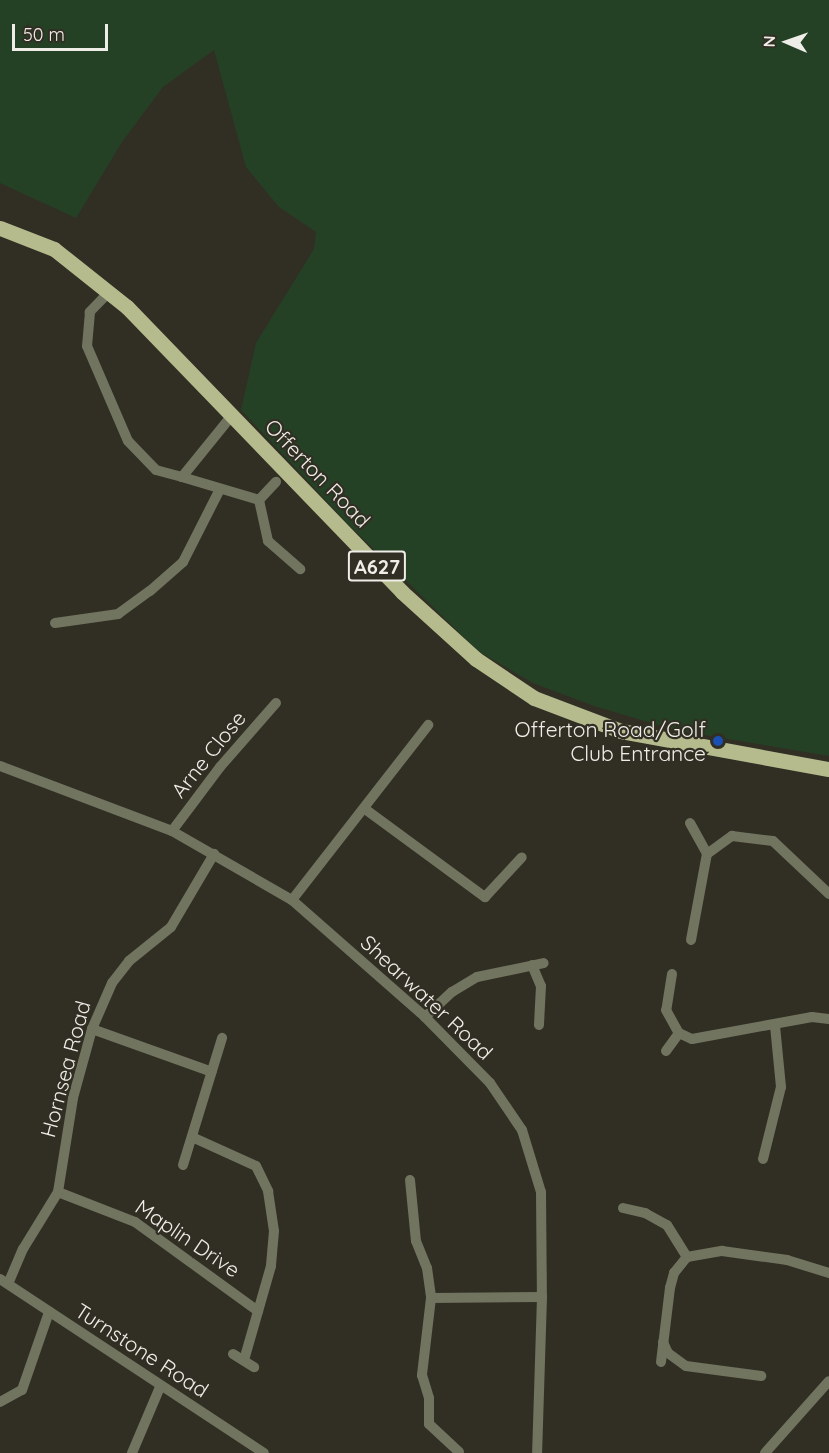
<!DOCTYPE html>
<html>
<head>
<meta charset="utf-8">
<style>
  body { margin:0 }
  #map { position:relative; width:829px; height:1453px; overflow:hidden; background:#312e24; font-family:Quicksand,sans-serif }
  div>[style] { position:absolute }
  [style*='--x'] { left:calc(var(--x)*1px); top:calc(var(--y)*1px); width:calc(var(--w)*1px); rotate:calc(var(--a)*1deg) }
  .green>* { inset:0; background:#254125 }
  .street>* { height:10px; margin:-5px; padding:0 5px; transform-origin:5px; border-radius:5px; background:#71745e }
  .primary>* { height:15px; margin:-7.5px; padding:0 7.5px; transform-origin:7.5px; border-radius:7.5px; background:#b5bb8d }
  .dots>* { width:16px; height:16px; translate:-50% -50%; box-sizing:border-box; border:3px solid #312e24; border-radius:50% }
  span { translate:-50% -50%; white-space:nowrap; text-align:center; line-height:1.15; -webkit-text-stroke:4.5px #312e24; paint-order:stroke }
  .shield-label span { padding:2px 4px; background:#312e24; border:2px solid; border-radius:4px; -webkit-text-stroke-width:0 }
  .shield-label { font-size:20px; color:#efede7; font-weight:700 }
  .street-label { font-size:21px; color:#efede7 }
  .poi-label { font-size:21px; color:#efede7 }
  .right { translate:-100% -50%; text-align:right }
  .north { position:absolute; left:757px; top:12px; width:60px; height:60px; -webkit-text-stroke:4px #312e24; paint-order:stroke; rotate:272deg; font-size:16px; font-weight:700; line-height:24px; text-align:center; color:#efede7 }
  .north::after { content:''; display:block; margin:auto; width:21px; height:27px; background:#efede7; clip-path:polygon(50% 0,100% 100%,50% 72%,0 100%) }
  .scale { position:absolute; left:12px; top:24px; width:96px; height:27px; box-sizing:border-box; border:3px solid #efede7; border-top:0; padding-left:8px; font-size:18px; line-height:21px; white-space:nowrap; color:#efede7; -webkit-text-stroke:4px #312e24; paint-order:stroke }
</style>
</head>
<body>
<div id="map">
  <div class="green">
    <div style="clip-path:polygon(0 0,829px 0,829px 756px,675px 730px,594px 706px,533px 683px,478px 651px,349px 525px,241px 410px,256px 343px,314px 249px,316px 232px,279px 207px,246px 167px,214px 50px,163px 87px,122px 142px,76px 218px,0 183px)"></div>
  </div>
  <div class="street">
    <div style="--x:109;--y:292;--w:28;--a:134"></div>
    <div style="--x:90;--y:312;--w:34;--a:95"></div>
    <div style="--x:87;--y:346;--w:103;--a:66.7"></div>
    <div style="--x:128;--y:441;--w:40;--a:46"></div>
    <div style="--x:156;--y:470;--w:27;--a:15"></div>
    <div style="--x:182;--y:477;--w:81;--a:-51"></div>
    <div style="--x:182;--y:477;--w:80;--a:16.6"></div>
    <div style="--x:259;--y:500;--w:25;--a:-47"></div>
    <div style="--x:259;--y:500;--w:42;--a:77.6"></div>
    <div style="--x:268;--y:541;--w:43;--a:41.2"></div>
    <div style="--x:55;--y:623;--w:64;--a:-8.1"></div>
    <div style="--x:118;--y:614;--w:39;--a:-36"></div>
    <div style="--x:150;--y:591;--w:44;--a:-41.3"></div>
    <div style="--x:183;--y:562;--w:82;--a:-63.1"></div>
    <div style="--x:0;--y:766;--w:184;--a:20.7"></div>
    <div style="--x:172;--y:831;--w:138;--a:29.9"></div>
    <div style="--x:292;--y:900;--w:177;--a:41.3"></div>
    <div style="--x:425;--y:1017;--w:93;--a:45.4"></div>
    <div style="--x:490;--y:1083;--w:57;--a:55.8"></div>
    <div style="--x:522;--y:1130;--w:65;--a:73"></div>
    <div style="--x:541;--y:1192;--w:105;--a:89.5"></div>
    <div style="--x:542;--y:1297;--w:156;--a:91.8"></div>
    <div style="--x:365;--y:809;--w:149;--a:36.3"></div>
    <div style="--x:485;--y:897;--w:54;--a:-47.2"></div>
    <div style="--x:690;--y:823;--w:35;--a:61"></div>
    <div style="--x:172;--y:831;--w:80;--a:-53.1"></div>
    <div style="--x:220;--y:767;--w:85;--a:-48.8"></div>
    <div style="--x:292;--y:900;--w:222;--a:-52.1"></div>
    <div style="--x:691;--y:940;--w:87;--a:-79.5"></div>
    <div style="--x:707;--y:854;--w:31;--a:-36"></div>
    <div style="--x:732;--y:836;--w:41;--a:7"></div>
    <div style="--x:773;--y:841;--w:77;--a:43.4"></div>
    <div style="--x:532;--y:965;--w:23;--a:67"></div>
    <div style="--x:541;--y:986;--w:39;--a:93"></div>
    <div style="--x:672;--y:974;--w:36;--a:99"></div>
    <div style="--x:666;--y:1010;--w:26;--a:61"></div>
    <div style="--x:679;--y:1033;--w:14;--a:25"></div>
    <div style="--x:692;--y:1039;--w:122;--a:-10.4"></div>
    <div style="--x:812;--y:1017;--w:17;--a:7"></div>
    <div style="--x:425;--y:1017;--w:37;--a:-43"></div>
    <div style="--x:452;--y:992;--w:29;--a:-31"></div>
    <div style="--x:477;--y:977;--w:68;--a:-11.8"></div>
    <div style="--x:92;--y:1029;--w:127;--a:19.7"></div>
    <div style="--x:666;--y:1051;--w:22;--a:-54"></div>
    <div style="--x:192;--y:1137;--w:70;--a:24.4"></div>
    <div style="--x:256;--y:1166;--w:28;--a:64"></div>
    <div style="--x:268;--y:1191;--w:40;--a:81.5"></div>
    <div style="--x:274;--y:1231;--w:35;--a:95"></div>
    <div style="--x:271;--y:1266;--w:98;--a:106"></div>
    <div style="--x:763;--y:1159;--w:74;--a:-76"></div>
    <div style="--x:781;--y:1087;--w:61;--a:-95.6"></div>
    <div style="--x:183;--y:1165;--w:133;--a:-72.9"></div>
    <div style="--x:410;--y:1180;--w:61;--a:84.4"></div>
    <div style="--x:416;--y:1241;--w:29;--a:68"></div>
    <div style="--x:427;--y:1268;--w:30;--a:82"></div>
    <div style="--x:431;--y:1298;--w:111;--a:-0.5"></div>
    <div style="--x:58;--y:1192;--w:83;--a:21.3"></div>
    <div style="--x:135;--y:1222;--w:152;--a:35.9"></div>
    <div style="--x:623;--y:1208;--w:23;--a:13"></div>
    <div style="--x:645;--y:1213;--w:25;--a:29"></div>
    <div style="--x:667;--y:1225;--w:38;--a:58"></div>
    <div style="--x:0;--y:1279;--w:316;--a:33.4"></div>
    <div style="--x:8;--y:1284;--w:38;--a:-67"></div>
    <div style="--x:23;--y:1249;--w:67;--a:-58.4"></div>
    <div style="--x:58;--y:1192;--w:95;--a:-80.9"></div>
    <div style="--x:73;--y:1098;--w:72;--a:-74.6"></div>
    <div style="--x:92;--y:1029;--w:50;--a:-66.5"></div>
    <div style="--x:112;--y:983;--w:28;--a:-52"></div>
    <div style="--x:129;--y:961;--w:54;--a:-39"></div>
    <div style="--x:171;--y:927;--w:85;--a:-59.5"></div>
    <div style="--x:431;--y:1298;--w:78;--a:96.7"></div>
    <div style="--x:422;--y:1375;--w:24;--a:73"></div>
    <div style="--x:429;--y:1398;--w:26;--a:90"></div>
    <div style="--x:429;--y:1424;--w:41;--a:43"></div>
    <div style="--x:663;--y:1342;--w:12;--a:66"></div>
    <div style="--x:668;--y:1353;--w:22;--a:36"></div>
    <div style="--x:686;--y:1366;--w:76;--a:7.6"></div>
    <div style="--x:233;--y:1354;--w:25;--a:32"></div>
    <div style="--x:661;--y:1362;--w:75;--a:-83.1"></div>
    <div style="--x:670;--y:1288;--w:16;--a:-75"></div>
    <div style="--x:674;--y:1273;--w:21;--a:-51"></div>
    <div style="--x:687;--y:1257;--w:36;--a:-10"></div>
    <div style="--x:722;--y:1251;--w:66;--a:7.9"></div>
    <div style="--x:787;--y:1260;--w:44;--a:17.2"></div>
    <div style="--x:0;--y:1402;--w:25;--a:-29"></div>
    <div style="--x:22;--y:1390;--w:83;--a:-70.9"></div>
    <div style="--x:132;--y:1453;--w:72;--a:-67"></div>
    <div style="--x:765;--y:1453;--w:96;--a:-48.4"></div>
  </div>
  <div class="primary">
    <div style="--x:0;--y:228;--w:58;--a:21.3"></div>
    <div style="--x:54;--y:249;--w:93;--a:38.5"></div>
    <div style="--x:127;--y:307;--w:396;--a:46"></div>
    <div style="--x:402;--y:592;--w:100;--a:42.2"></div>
    <div style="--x:476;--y:659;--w:70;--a:33.9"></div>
    <div style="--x:534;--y:698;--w:93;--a:20.8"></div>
    <div style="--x:621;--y:731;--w:211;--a:10.4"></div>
  </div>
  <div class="dots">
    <div style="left:718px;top:741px;background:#1a4fb4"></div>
  </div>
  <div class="shield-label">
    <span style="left:377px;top:566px">A627</span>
  </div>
  <div class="street-label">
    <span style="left:318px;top:473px;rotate:46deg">Offerton Road</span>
    <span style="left:208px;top:754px;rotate:-51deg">Arne Close</span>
    <span style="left:427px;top:997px;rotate:43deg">Shearwater Road</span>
    <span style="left:65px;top:1069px;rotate:-75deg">Hornsea Road</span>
    <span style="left:188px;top:1238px;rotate:34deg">Maplin Drive</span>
    <span style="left:142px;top:1350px;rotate:33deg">Turnstone Road</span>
  </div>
  <div class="poi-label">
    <span class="right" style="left:706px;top:741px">Offerton Road/Golf<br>Club Entrance</span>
  </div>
  <div class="north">N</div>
  <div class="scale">50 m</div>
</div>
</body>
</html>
